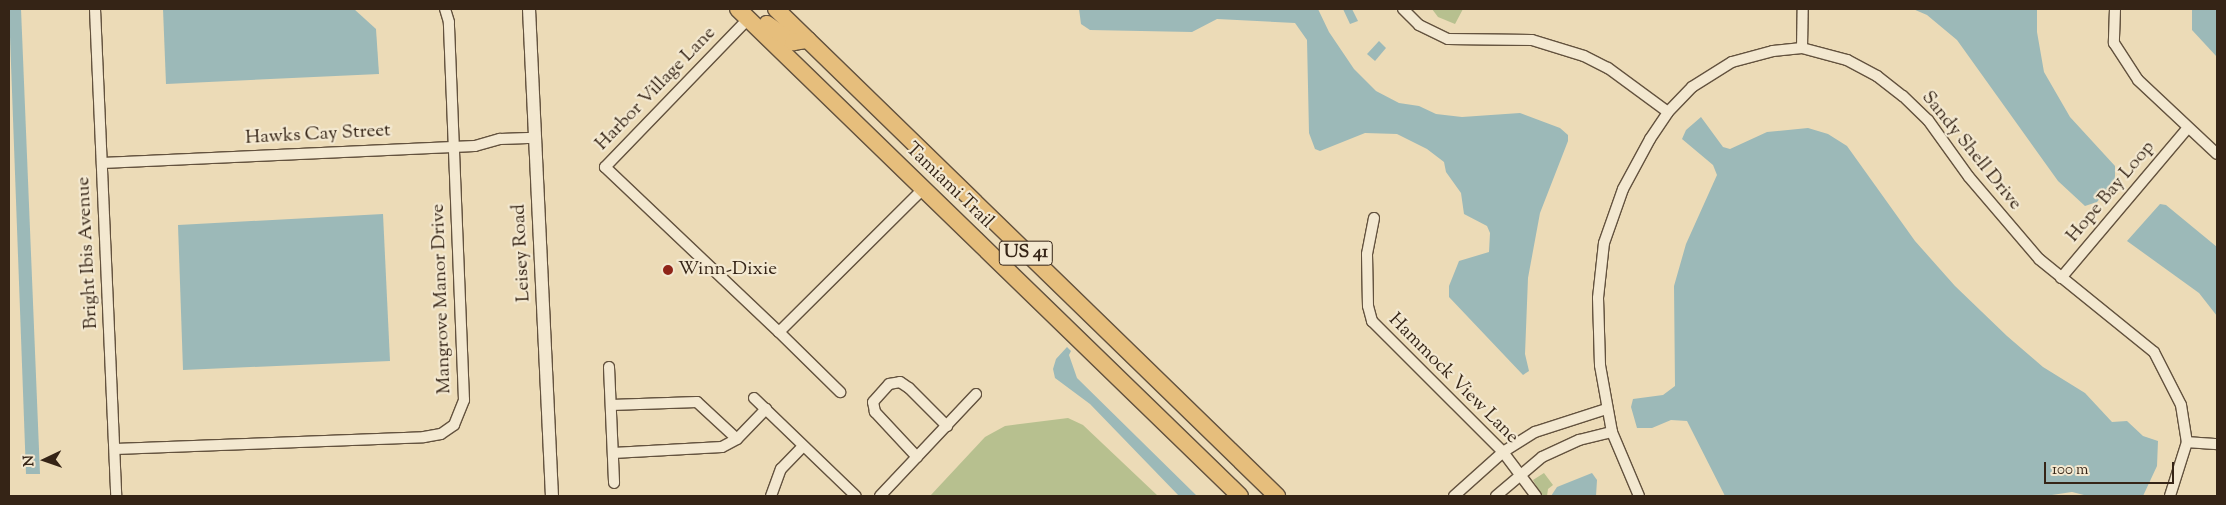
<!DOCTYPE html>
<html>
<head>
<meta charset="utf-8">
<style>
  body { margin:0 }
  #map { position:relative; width:2226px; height:505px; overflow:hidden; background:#ecdbb7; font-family:"Sorts Mill Goudy",serif }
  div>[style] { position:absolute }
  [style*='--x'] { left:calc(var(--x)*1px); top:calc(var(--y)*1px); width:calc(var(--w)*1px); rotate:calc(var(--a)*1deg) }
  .green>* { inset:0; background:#b7c08f }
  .water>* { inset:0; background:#9cb9b8 }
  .roads { filter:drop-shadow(1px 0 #63523e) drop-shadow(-1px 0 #63523e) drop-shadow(0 1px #63523e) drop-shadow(0 -1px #63523e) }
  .minor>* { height:10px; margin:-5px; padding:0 5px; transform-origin:5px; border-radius:5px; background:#f3e8d0 }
  .tertiary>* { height:12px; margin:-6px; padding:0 6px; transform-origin:6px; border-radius:6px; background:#f3e8d0 }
  .primary>* { height:16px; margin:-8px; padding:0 8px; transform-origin:8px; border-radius:8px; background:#e6be7c }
  .dots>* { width:14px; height:14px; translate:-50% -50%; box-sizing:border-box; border:2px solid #f3e8d0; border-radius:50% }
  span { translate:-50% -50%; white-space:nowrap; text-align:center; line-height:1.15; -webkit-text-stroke:4.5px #f3e8d0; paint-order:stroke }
  .shield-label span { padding:1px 4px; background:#f3e8d0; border:1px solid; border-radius:4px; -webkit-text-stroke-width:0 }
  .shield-label { font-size:18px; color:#352416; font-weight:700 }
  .street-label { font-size:19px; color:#352416 }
  .poi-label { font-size:19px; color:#352416 }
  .left { translate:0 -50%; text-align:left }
  .frame { position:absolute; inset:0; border:10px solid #352416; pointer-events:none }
  .north { position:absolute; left:20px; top:435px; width:50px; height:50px; -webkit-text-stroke:4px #f3e8d0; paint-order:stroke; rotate:267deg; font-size:14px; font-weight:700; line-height:20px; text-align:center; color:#352416 }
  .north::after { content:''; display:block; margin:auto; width:18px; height:22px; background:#352416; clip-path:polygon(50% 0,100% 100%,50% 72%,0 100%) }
  .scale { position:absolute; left:2044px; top:462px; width:130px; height:22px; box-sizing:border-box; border:2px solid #352416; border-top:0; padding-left:6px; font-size:15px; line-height:18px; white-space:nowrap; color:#352416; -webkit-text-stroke:4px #f3e8d0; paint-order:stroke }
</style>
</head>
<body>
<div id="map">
  <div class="green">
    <div style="clip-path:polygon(1432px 9px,1463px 9px,1455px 24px,1438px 17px)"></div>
    <div style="clip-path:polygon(1068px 418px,1083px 425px,1158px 496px,930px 496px,985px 437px,1005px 426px)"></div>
    <div style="clip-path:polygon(1544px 473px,1553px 485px,1548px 489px,1547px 496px,1542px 496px,1533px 480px)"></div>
  </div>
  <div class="water">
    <div style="clip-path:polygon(9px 9px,21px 9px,40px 474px,26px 474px)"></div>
    <div style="clip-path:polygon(163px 9px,354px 9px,376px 29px,379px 74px,166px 84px)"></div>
    <div style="clip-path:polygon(1079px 9px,1318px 9px,1329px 32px,1354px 69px,1376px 91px,1399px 103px,1419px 106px,1436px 114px,1462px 117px,1520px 113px,1560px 128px,1568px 135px,1568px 141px,1540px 213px,1528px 278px,1525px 354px,1529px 371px,1523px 375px,1449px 297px,1449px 286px,1459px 261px,1489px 252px,1490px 233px,1487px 226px,1464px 214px,1461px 193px,1446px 172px,1444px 162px,1427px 149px,1397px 134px,1365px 133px,1320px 151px,1315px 149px,1309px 133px,1307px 40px,1295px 23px,1217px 19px,1192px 32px,1090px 30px,1081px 24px)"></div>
    <div style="clip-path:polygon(1343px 9px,1352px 9px,1358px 21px,1350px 24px)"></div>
    <div style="clip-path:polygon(1913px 9px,2037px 9px,2037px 32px,2044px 72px,2070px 117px,2115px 166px,2115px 180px,2097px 202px,2085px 206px,2058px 181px,1957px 40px,1927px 15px)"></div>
    <div style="clip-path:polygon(2192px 9px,2217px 9px,2217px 57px,2192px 30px)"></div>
    <div style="clip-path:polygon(1379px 41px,1386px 48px,1375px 61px,1367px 54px)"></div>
    <div style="clip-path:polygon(1701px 117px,1723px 147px,1730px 149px,1767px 132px,1808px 128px,1828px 134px,1847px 146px,1915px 241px,1955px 286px,2007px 336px,2043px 367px,2085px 393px,2112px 422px,2127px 421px,2143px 436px,2158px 441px,2157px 466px,2143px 496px,2088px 496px,2072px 492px,2045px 496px,1725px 496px,1687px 421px,1671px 420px,1652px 428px,1637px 428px,1631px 407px,1633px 399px,1663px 395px,1675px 386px,1674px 286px,1686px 244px,1717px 175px,1713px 165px,1682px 139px,1686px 130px)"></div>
    <div style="clip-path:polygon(2160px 204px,2166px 205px,2217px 247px,2217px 316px,2199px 293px,2127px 241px)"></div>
    <div style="clip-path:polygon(383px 214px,390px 361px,183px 370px,178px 225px)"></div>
    <div style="clip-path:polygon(1067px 347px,1071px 351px,1069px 355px,1077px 378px,1197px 496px,1179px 496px,1090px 404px,1055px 378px,1053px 369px,1056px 359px)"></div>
    <div style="clip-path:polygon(1592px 473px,1597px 480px,1596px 496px,1551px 496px,1557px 487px)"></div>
  </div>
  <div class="roads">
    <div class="minor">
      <div style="--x:95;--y:9;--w:487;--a:87.5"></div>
      <div style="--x:1403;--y:9;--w:23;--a:45"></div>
      <div style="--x:1419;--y:25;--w:32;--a:26"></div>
      <div style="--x:1448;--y:39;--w:84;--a:0.7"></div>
      <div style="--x:1532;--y:40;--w:54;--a:17.1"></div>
      <div style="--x:1584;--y:56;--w:27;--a:27"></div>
      <div style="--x:1608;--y:68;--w:74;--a:36.3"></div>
      <div style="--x:2115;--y:9;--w:34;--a:92"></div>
      <div style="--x:2114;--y:43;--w:44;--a:57"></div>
      <div style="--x:2138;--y:80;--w:108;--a:43.1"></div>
      <div style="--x:748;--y:19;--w:206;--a:134"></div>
      <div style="--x:605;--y:167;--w:240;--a:43.5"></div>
      <div style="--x:779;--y:332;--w:203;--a:-44.8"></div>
      <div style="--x:1802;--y:48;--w:39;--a:-89"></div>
      <div style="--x:102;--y:163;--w:373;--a:-2.6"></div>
      <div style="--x:475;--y:146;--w:26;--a:-16"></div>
      <div style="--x:500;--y:139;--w:35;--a:-2"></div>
      <div style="--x:1374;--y:218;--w:37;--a:101"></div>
      <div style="--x:1367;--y:254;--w:52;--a:88.9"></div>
      <div style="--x:1368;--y:306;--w:16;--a:75"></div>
      <div style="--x:1372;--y:321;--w:185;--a:45"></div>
      <div style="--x:1503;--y:452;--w:55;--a:53.1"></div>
      <div style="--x:2061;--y:278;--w:195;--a:-49.8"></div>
      <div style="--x:779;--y:332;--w:86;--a:44.5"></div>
      <div style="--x:609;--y:367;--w:116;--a:87.5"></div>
      <div style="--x:754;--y:398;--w:141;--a:43.9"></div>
      <div style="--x:611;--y:405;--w:86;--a:-2"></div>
      <div style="--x:697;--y:402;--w:54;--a:42.8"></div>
      <div style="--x:2187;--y:442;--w:30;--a:4"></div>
      <div style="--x:115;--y:449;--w:309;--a:-2.2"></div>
      <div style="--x:424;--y:437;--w:17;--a:-10"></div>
      <div style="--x:441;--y:434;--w:16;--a:-35"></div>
      <div style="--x:454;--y:425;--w:27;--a:-68"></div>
      <div style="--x:464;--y:400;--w:378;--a:-92.3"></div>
      <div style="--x:449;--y:22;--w:14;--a:-107"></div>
      <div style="--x:613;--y:453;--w:109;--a:-3.2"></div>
      <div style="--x:722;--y:447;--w:17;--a:-28"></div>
      <div style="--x:737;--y:439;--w:42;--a:-46"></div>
      <div style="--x:917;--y:457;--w:62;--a:-133"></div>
      <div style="--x:875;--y:412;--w:10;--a:-101"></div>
      <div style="--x:873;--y:402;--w:24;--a:-48"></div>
      <div style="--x:889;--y:384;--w:11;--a:-10"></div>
      <div style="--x:900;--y:382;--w:11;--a:34"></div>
      <div style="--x:909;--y:388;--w:54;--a:45"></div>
      <div style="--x:771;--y:496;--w:29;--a:-70"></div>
      <div style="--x:781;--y:469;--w:32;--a:-46"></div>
      <div style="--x:880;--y:496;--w:140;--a:-46.7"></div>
      <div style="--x:1454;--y:496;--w:66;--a:-41.9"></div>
      <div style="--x:1503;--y:452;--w:38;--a:-32"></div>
      <div style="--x:1535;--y:432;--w:75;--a:-17.9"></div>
      <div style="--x:1496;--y:496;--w:60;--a:-40.3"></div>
      <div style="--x:1542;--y:457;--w:41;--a:-24.7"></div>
      <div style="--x:1579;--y:440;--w:34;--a:-14"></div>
      <div style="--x:1639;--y:496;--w:69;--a:-112.9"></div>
      <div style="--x:1612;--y:432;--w:68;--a:-100.2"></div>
      <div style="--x:1600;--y:365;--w:67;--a:-91.7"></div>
      <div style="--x:1598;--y:298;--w:55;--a:-83.8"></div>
      <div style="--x:1604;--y:243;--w:57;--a:-70.6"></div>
      <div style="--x:1623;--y:189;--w:57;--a:-61.6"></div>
      <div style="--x:1650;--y:139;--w:32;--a:-56"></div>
      <div style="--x:1668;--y:112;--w:35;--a:-46"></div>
      <div style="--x:1692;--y:87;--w:47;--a:-32"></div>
      <div style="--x:1732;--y:62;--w:42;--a:-15"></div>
      <div style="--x:1773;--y:51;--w:29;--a:-6"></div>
      <div style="--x:1802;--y:48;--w:47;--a:14.9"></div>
      <div style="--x:1847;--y:60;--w:34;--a:28"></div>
      <div style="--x:1877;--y:76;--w:33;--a:38"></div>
      <div style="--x:1903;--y:96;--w:35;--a:44"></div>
      <div style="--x:1928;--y:120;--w:70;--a:54.3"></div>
      <div style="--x:1969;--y:177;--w:108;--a:49.5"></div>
      <div style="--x:2039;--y:259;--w:148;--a:39"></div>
      <div style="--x:2154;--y:352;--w:59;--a:63"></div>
      <div style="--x:2181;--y:405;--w:37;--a:81"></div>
      <div style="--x:2187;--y:442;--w:57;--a:107.5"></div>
    </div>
    <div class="tertiary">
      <div style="--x:529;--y:9;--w:488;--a:87.3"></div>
    </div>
    <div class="primary">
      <div style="--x:738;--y:9;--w:699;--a:44.13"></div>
      <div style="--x:776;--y:9;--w:699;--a:44.19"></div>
      <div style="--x:767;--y:24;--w:32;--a:35"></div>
      <div style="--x:793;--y:42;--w:15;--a:-8"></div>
    </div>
  </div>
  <div class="dots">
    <div style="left:668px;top:270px;background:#8f2418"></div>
  </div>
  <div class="shield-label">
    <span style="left:1026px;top:253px">US 41</span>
  </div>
  <div class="street-label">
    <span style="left:656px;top:89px;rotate:-46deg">Harbor Village Lane</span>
    <span style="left:318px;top:135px;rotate:-3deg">Hawks Cay Street</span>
    <span style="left:1971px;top:151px;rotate:51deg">Sandy Shell Drive</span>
    <span style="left:949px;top:186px;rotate:44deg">Tamiami Trail</span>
    <span style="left:2111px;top:192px;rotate:-50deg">Hope Bay Loop</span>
    <span style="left:88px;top:253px;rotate:-93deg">Bright Ibis Avenue</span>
    <span style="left:522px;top:253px;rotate:-93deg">Leisey Road</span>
    <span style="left:442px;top:299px;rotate:-92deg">Mangrove Manor Drive</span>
    <span style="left:1453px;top:379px;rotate:45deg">Hammock View Lane</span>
  </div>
  <div class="poi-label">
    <span class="left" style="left:678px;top:270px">Winn-Dixie</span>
  </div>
  <div class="frame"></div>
  <div class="north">N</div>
  <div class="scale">100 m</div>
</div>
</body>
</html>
